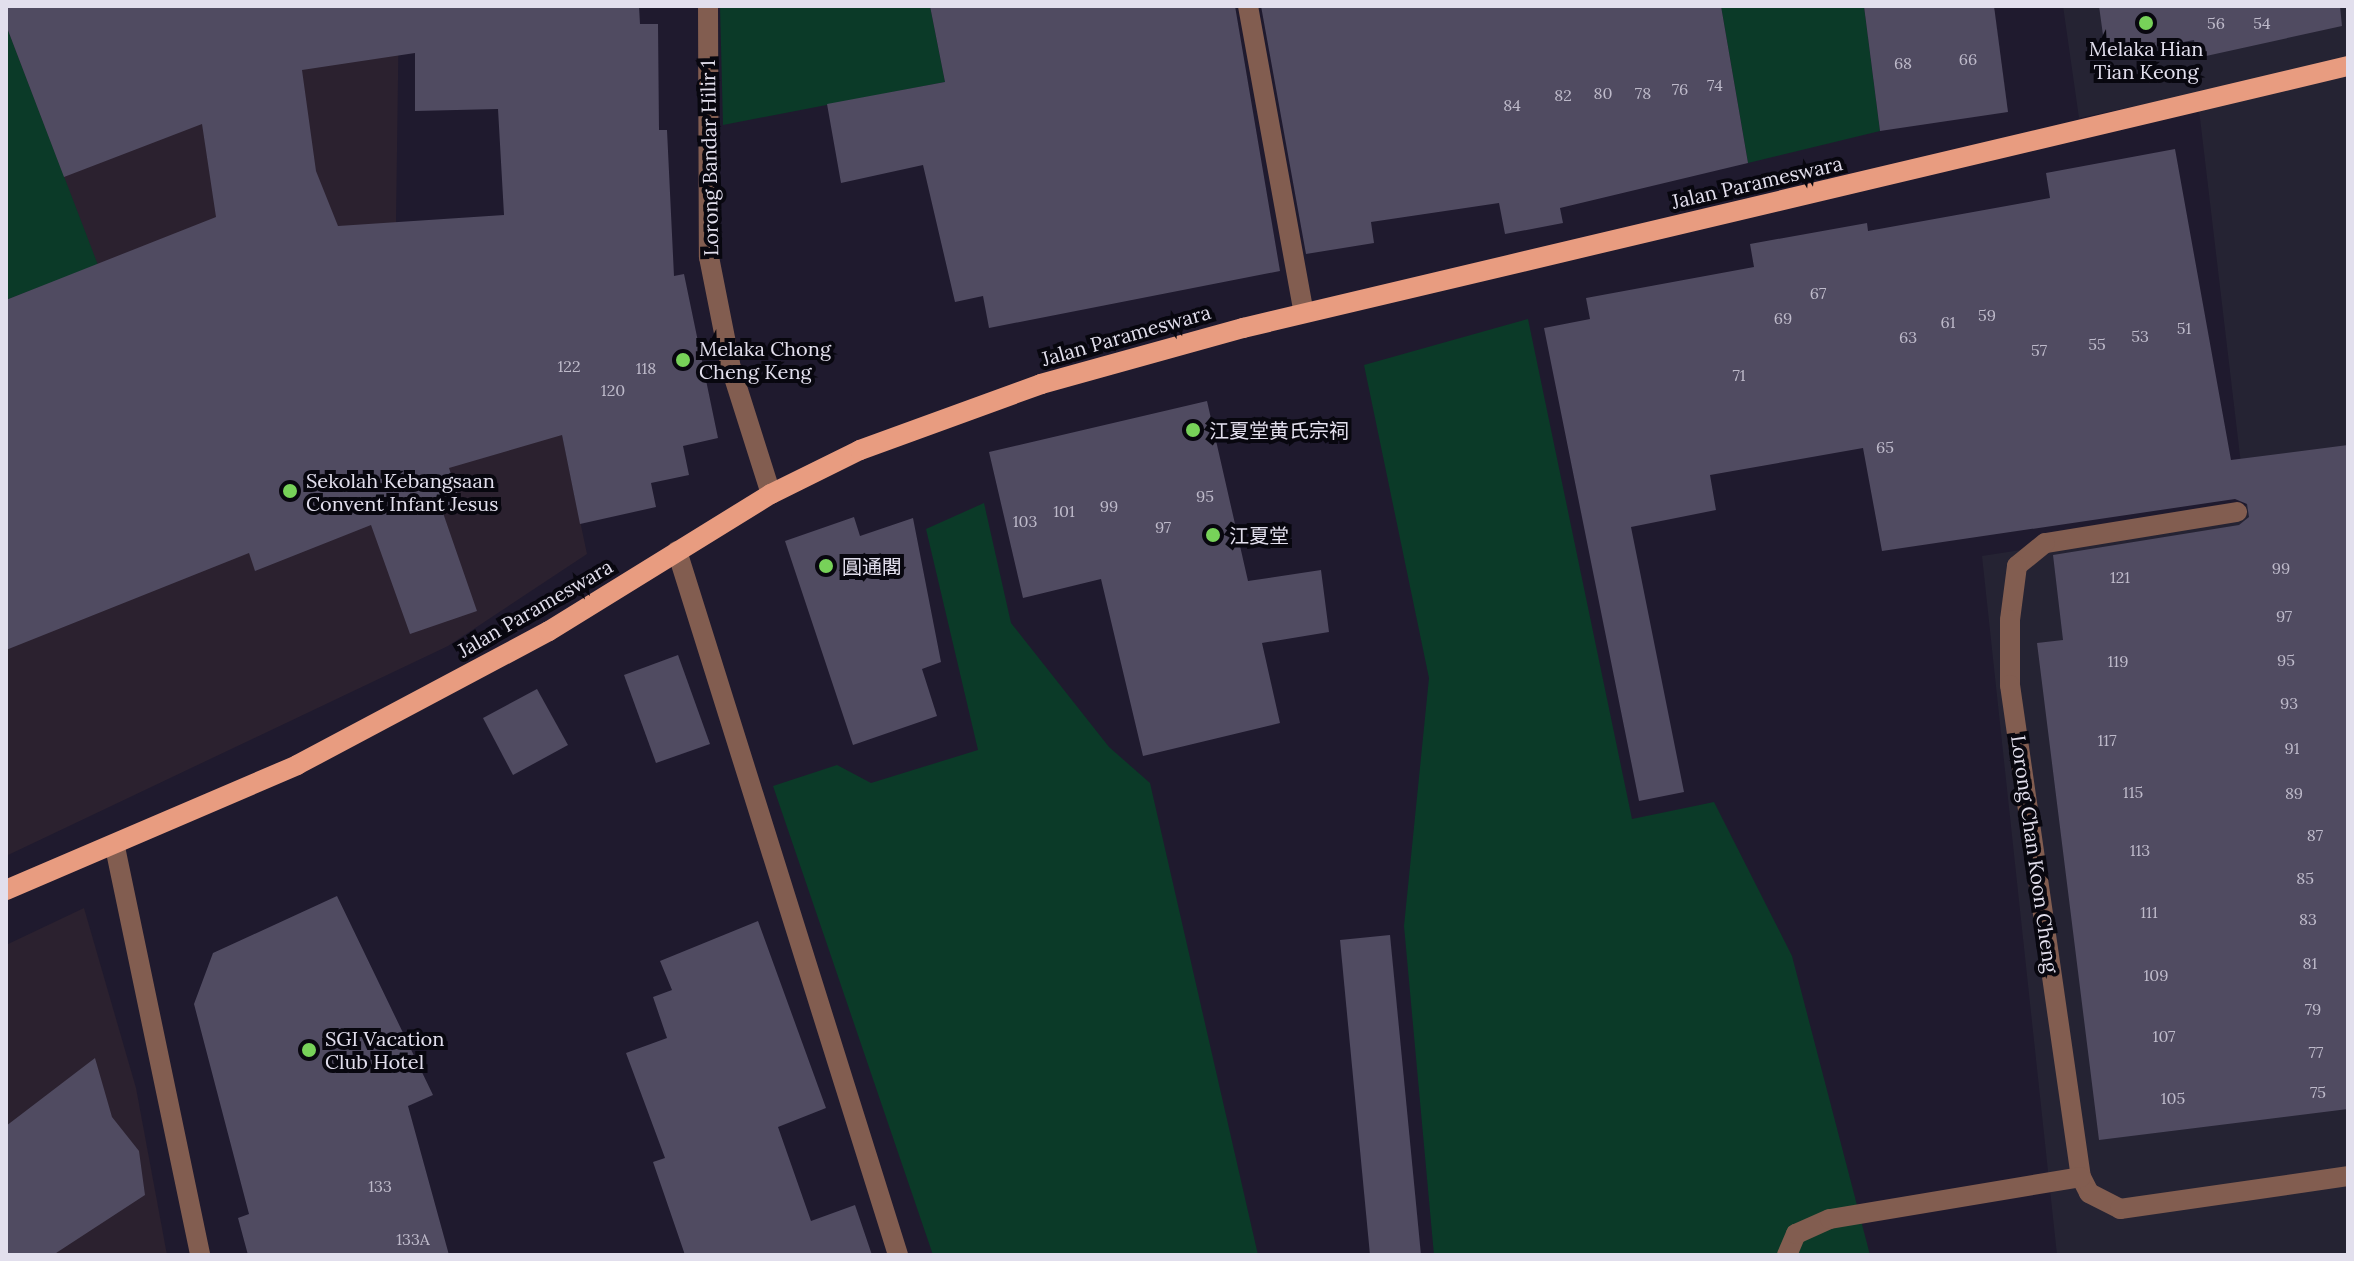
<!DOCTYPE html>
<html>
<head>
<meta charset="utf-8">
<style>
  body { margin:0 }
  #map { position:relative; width:2354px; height:1261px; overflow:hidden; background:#1f1a2e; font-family:Lora,"Noto Sans SC",serif }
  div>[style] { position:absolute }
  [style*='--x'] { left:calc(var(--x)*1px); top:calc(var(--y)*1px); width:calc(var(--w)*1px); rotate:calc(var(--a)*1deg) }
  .commercial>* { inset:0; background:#252333 }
  .education>* { inset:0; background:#2b212f }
  .green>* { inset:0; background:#0b3a28 }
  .building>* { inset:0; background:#504b61 }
  .minor>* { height:20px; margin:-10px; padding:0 10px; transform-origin:10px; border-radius:10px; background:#825d50 }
  .major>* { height:20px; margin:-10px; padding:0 10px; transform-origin:10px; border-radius:10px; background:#e89c80 }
  .dots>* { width:22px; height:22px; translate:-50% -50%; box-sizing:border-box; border:4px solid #08070f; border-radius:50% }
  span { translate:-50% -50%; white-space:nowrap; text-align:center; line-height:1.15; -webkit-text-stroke:8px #08070f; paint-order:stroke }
  .number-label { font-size:16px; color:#bebaca }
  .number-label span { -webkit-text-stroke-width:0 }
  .poi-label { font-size:20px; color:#e2dfed }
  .left { translate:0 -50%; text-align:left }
  .street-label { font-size:20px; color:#e2dfed }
  .frame { position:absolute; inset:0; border:8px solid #e2dfed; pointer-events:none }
</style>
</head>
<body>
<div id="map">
  <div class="commercial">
    <div style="clip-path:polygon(2063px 6px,2348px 6px,2348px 1255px,2057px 1255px,1982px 556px,2247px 515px,2197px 93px,2079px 118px)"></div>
  </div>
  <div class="education">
    <div style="clip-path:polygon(6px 6px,399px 6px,396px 222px,535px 306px,587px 554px,448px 646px,6px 856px)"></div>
    <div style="clip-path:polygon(84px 908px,136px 1088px,167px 1255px,6px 1255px,6px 945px)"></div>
  </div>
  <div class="green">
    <div style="clip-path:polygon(720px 6px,930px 6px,945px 82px,723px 125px)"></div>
    <div style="clip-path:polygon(1721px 6px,1864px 6px,1880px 131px,1748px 163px)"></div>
    <div style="clip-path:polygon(6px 25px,98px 265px,6px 300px)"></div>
    <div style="clip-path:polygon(1528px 319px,1632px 819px,1714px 802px,1792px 956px,1870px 1255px,1434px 1255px,1404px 926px,1429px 678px,1364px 365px)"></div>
    <div style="clip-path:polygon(984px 503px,1011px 623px,1109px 747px,1150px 783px,1258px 1255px,933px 1255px,773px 786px,837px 765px,871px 783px,978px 750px,926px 529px)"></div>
  </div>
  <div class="building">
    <div style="clip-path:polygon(evenodd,6px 6px,639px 6px,640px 24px,658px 24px,659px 130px,667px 130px,674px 276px,684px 274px,718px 438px,683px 446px,689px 475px,651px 483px,656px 507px,580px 524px,562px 435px,449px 468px,461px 504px,442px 510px,477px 611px,410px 634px,371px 525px,255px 571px,249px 553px,6px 650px,6px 300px,216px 217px,202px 124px,64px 177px,6px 25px,6px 6px,415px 53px,415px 111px,498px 109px,504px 215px,338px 226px,316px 171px,302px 70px,415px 53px)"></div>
    <div style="clip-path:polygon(930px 6px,1235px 6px,1280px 271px,989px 328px,983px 296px,955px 302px,923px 165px,841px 183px,827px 104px,945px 82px)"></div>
    <div style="clip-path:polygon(1261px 6px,1721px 6px,1748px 163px,1560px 208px,1563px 223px,1505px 234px,1499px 203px,1371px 222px,1374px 243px,1306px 254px)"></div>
    <div style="clip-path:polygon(1864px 6px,1994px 6px,2008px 112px,1880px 131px)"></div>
    <div style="clip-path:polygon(2099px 6px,2340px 6px,2342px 26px,2197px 58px,2194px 40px,2106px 57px)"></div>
    <div style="clip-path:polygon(2175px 149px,2231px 460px,2348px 445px,2348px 1109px,2099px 1140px,2037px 643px,2063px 640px,2053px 555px,2239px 525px,2249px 517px,2247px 504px,2235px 499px,1882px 551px,1863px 448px,1710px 475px,1716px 510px,1631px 527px,1684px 792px,1639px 801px,1544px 328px,1590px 319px,1586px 298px,1754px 267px,1750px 244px,1867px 223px,1868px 231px,2050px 198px,2046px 173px)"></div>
    <div style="clip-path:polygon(1207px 401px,1248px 581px,1321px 570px,1329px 632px,1262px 643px,1280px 723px,1143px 756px,1101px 579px,1023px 598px,989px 452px)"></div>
    <div style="clip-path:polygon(854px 517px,860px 536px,913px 518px,941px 662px,922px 669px,937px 716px,853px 745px,785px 541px)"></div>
    <div style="clip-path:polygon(678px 655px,710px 744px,656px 763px,624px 675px)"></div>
    <div style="clip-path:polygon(537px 689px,568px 745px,513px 775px,483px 718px)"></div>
    <div style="clip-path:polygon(337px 896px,433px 1095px,408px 1106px,449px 1255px,248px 1255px,238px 1218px,249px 1214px,194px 1004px,213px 953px)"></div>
    <div style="clip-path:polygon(758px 921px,826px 1108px,778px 1127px,811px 1221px,855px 1205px,872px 1255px,685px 1255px,653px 1162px,665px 1158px,626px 1053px,667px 1038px,653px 997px,672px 990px,660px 961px)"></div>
    <div style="clip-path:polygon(1390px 935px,1421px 1255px,1370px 1255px,1340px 940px)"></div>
    <div style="clip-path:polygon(95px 1058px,112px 1117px,139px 1151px,145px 1195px,53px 1255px,6px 1255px,6px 1126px)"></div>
  </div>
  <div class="minor">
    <div style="--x:708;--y:6;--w:251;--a:89.8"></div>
    <div style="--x:709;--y:257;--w:113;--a:78.8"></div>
    <div style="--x:731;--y:368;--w:132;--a:72.4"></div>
    <div style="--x:1248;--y:6;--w:312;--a:79.7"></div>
    <div style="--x:2237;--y:512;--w:194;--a:170.8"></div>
    <div style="--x:2045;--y:543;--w:36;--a:141"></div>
    <div style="--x:2017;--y:566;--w:54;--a:97.4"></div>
    <div style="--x:2010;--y:620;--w:65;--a:90"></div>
    <div style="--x:2010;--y:685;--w:497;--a:81.8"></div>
    <div style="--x:2081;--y:1177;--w:18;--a:63"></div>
    <div style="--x:2089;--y:1193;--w:35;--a:27"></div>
    <div style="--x:2120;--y:1209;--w:230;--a:-8.2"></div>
    <div style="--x:677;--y:551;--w:738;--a:72.57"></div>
    <div style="--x:115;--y:847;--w:417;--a:78.2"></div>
    <div style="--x:1787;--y:1255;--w:23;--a:-67"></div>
    <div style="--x:1796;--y:1234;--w:37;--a:-24"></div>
    <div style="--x:1830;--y:1219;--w:254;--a:-9.5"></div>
  </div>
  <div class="major">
    <div style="--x:6;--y:890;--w:317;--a:-23.2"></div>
    <div style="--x:297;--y:765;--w:285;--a:-28"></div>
    <div style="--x:549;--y:631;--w:261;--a:-31.7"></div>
    <div style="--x:771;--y:494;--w:99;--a:-26.3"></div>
    <div style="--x:860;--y:450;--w:193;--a:-20"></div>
    <div style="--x:1041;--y:384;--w:210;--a:-15.5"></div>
    <div style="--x:1243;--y:328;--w:1136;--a:-13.34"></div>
  </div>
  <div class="dots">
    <div style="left:2146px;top:23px;background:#77d259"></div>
    <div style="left:683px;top:360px;background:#77d259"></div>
    <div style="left:1193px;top:430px;background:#77d259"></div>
    <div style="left:290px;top:491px;background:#77d259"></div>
    <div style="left:1213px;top:535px;background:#77d259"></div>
    <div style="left:826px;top:566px;background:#77d259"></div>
    <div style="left:309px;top:1050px;background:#77d259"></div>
  </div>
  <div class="number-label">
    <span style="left:2216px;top:23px">56</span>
    <span style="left:2262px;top:23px">54</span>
    <span style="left:1968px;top:59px">66</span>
    <span style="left:1903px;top:63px">68</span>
    <span style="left:1715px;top:85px">74</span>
    <span style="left:1680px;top:89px">76</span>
    <span style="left:1603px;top:93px">80</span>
    <span style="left:1643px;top:93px">78</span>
    <span style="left:1563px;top:95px">82</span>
    <span style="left:1512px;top:105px">84</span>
    <span style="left:1818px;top:293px">67</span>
    <span style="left:1987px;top:315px">59</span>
    <span style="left:1783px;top:318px">69</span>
    <span style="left:1948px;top:322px">61</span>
    <span style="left:2184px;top:328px">51</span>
    <span style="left:2140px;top:336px">53</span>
    <span style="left:1908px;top:337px">63</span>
    <span style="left:2097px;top:344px">55</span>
    <span style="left:2039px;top:350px">57</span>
    <span style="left:569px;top:366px">122</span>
    <span style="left:646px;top:368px">118</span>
    <span style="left:1739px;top:375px">71</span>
    <span style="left:613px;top:390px">120</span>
    <span style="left:1885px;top:447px">65</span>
    <span style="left:1205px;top:496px">95</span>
    <span style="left:1109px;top:506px">99</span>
    <span style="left:1064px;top:511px">101</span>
    <span style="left:1025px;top:521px">103</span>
    <span style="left:1163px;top:527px">97</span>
    <span style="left:2281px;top:568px">99</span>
    <span style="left:2120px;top:577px">121</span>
    <span style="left:2284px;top:616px">97</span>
    <span style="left:2286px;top:660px">95</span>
    <span style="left:2118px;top:661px">119</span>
    <span style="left:2289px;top:703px">93</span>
    <span style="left:2107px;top:740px">117</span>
    <span style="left:2292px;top:748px">91</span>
    <span style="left:2133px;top:792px">115</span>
    <span style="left:2294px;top:793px">89</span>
    <span style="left:2315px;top:835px">87</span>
    <span style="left:2140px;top:850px">113</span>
    <span style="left:2305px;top:878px">85</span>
    <span style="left:2149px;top:912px">111</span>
    <span style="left:2308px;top:919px">83</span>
    <span style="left:2310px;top:963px">81</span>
    <span style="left:2156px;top:975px">109</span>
    <span style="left:2313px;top:1009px">79</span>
    <span style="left:2164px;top:1036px">107</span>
    <span style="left:2316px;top:1052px">77</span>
    <span style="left:2318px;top:1092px">75</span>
    <span style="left:2173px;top:1098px">105</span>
    <span style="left:380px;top:1186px">133</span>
    <span style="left:413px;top:1239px">133A</span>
  </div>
  <div class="poi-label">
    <span style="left:2146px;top:60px">Melaka Hian<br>Tian Keong</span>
    <span class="left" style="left:699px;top:360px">Melaka Chong<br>Cheng Keng</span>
    <span class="left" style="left:1209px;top:430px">江夏堂黄氏宗祠</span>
    <span class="left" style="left:306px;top:492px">Sekolah Kebangsaan<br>Convent Infant Jesus</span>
    <span class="left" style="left:1229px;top:535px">江夏堂</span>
    <span class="left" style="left:842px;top:566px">圓通閣</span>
    <span class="left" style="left:325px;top:1050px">SGI Vacation<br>Club Hotel</span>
  </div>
  <div class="street-label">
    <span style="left:709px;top:158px;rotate:-91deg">Lorong Bandar Hilir 1</span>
    <span style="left:1757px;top:182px;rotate:-13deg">Jalan Parameswara</span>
    <span style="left:1126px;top:335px;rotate:-16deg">Jalan Parameswara</span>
    <span style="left:535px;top:608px;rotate:-30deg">Jalan Parameswara</span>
    <span style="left:2035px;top:854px;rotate:82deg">Lorong Chan Koon Cheng</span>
  </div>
  <div class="frame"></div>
</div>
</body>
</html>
